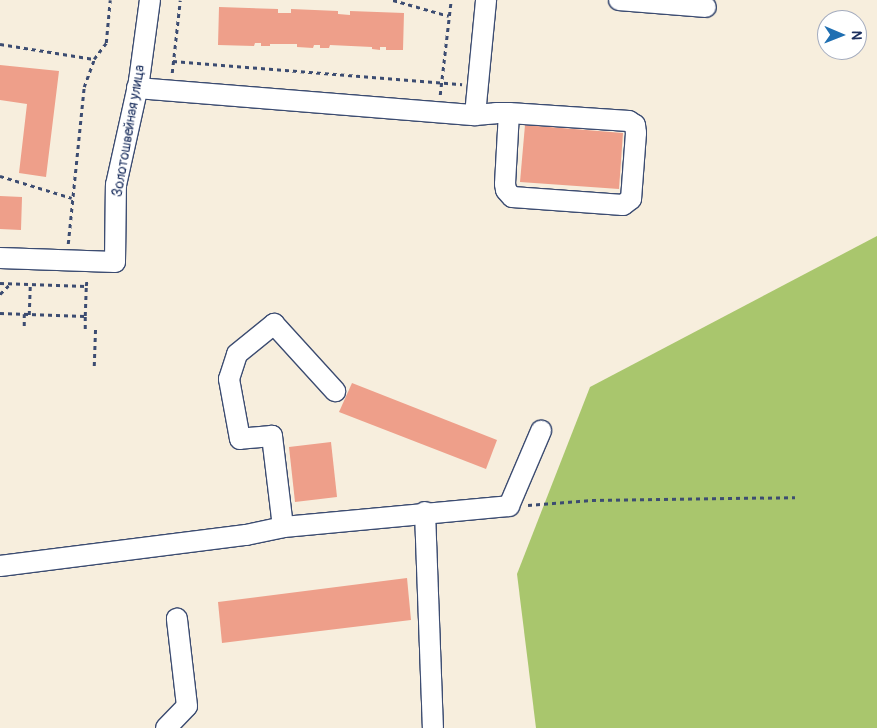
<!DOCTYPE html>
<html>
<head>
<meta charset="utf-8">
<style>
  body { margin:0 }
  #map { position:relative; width:877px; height:728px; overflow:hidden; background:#f7eedd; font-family:Pangolin,sans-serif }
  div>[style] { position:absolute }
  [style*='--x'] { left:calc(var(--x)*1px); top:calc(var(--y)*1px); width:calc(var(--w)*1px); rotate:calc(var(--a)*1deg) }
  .green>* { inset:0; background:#a9c66d }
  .building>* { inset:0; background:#ee9f8a }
  .path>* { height:2.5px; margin-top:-1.25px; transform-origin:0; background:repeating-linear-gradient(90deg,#3c4c71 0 4px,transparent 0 8px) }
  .roads { filter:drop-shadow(1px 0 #3c4c71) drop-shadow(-1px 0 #3c4c71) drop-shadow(0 1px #3c4c71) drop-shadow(0 -1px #3c4c71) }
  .minor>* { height:20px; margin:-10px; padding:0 10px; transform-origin:10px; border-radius:10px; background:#fff }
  span { translate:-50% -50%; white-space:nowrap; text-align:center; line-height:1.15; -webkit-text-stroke:4px #fff; paint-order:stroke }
  .street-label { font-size:14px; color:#1b2f5e }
  .north { position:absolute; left:817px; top:10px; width:50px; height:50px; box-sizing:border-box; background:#fff; border:1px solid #a4acbf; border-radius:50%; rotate:91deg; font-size:14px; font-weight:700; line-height:20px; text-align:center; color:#1b2f5e }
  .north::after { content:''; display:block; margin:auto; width:18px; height:22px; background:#1f6fb2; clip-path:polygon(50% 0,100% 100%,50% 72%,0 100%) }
</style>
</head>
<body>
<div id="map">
  <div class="green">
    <div style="clip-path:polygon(877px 236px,877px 728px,536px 728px,517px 574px,590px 387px)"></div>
  </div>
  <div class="building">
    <div style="clip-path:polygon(219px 7px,278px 9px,278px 13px,291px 13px,291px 9px,338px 11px,338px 14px,350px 15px,350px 11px,404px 13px,403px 50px,386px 50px,386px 47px,380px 47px,380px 50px,372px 49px,372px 47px,330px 45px,329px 48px,320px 48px,320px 45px,314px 45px,313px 48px,297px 47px,297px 44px,270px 44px,270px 46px,261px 46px,261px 43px,255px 43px,254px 46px,218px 45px)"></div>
    <div style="clip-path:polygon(0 65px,59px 71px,46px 177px,19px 173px,27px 104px,0 100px)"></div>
    <div style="clip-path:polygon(525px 125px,623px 133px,619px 189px,520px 182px)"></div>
    <div style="clip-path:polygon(0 196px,22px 197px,21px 230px,0 229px)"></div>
    <div style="clip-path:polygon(352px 383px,497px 440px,486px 469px,339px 412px)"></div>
    <div style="clip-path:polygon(331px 442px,337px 497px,295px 502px,289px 447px)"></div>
    <div style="clip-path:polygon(407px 578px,411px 620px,222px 643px,218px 602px)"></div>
  </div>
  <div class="path">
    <div style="--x:393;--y:0;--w:58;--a:15.9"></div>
    <div style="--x:0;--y:44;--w:95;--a:9.1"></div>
    <div style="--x:173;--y:61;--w:290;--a:4.6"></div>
    <div style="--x:172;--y:73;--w:73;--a:-83.7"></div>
    <div style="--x:440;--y:95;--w:96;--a:-83.4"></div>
    <div style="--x:0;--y:176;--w:75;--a:17"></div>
    <div style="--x:68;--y:244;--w:158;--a:-84.2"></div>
    <div style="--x:84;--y:87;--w:30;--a:-70"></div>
    <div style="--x:94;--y:59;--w:20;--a:-53"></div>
    <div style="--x:106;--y:43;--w:43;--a:-84.7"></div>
    <div style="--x:0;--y:283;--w:86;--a:2"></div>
    <div style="--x:86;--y:286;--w:7;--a:-82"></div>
    <div style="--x:0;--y:294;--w:14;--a:-45"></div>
    <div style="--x:0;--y:313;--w:85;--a:2"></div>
    <div style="--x:85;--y:316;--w:30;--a:-88"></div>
    <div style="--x:29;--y:315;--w:31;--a:-88"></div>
    <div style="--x:24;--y:326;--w:12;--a:-90"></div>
    <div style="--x:85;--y:329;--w:13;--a:-90"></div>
    <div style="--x:94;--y:366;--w:37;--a:-88"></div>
    <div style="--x:528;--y:505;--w:64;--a:-4.5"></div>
    <div style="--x:592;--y:500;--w:203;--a:-0.8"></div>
  </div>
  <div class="roads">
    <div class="minor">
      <div style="--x:619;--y:0;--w:87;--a:4.6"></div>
      <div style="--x:137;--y:88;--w:339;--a:4.6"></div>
      <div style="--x:475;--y:115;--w:21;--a:-5"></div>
      <div style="--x:496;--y:113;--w:13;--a:0"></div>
      <div style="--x:509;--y:113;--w:120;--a:3.8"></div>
      <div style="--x:629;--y:121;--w:7;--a:34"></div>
      <div style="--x:635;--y:125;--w:8;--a:83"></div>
      <div style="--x:636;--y:133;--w:66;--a:94.3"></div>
      <div style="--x:631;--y:199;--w:10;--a:143"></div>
      <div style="--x:623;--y:205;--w:111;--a:-175.9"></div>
      <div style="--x:512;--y:197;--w:9;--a:-131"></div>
      <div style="--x:506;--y:190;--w:6;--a:-99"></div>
      <div style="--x:505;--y:184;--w:71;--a:-86.8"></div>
      <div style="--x:475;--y:115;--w:116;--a:-84.5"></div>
      <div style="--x:0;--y:258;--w:115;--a:2"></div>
      <div style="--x:115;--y:262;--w:77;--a:-89.3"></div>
      <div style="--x:116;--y:185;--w:107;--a:-77.5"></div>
      <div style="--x:139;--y:81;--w:82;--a:-82.3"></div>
      <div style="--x:425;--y:512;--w:216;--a:87.9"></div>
      <div style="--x:283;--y:527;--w:92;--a:-96.9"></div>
      <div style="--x:272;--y:436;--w:32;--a:175"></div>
      <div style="--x:240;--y:439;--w:61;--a:-100.4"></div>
      <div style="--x:229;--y:379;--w:26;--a:-72"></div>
      <div style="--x:237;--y:354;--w:48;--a:-39"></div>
      <div style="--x:274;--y:324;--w:91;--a:47.7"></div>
      <div style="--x:0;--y:566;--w:248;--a:-7.2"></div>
      <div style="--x:246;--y:535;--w:38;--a:-12"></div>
      <div style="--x:283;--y:527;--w:227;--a:-5.3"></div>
      <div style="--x:509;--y:506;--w:82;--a:-66.9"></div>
      <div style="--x:166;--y:728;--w:30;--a:-46"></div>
      <div style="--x:187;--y:706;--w:88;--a:-96.6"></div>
    </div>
  </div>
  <div class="street-label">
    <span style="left:129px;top:131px;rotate:-80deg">Золотошвейная улица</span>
  </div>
  <div class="north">N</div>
</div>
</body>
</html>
